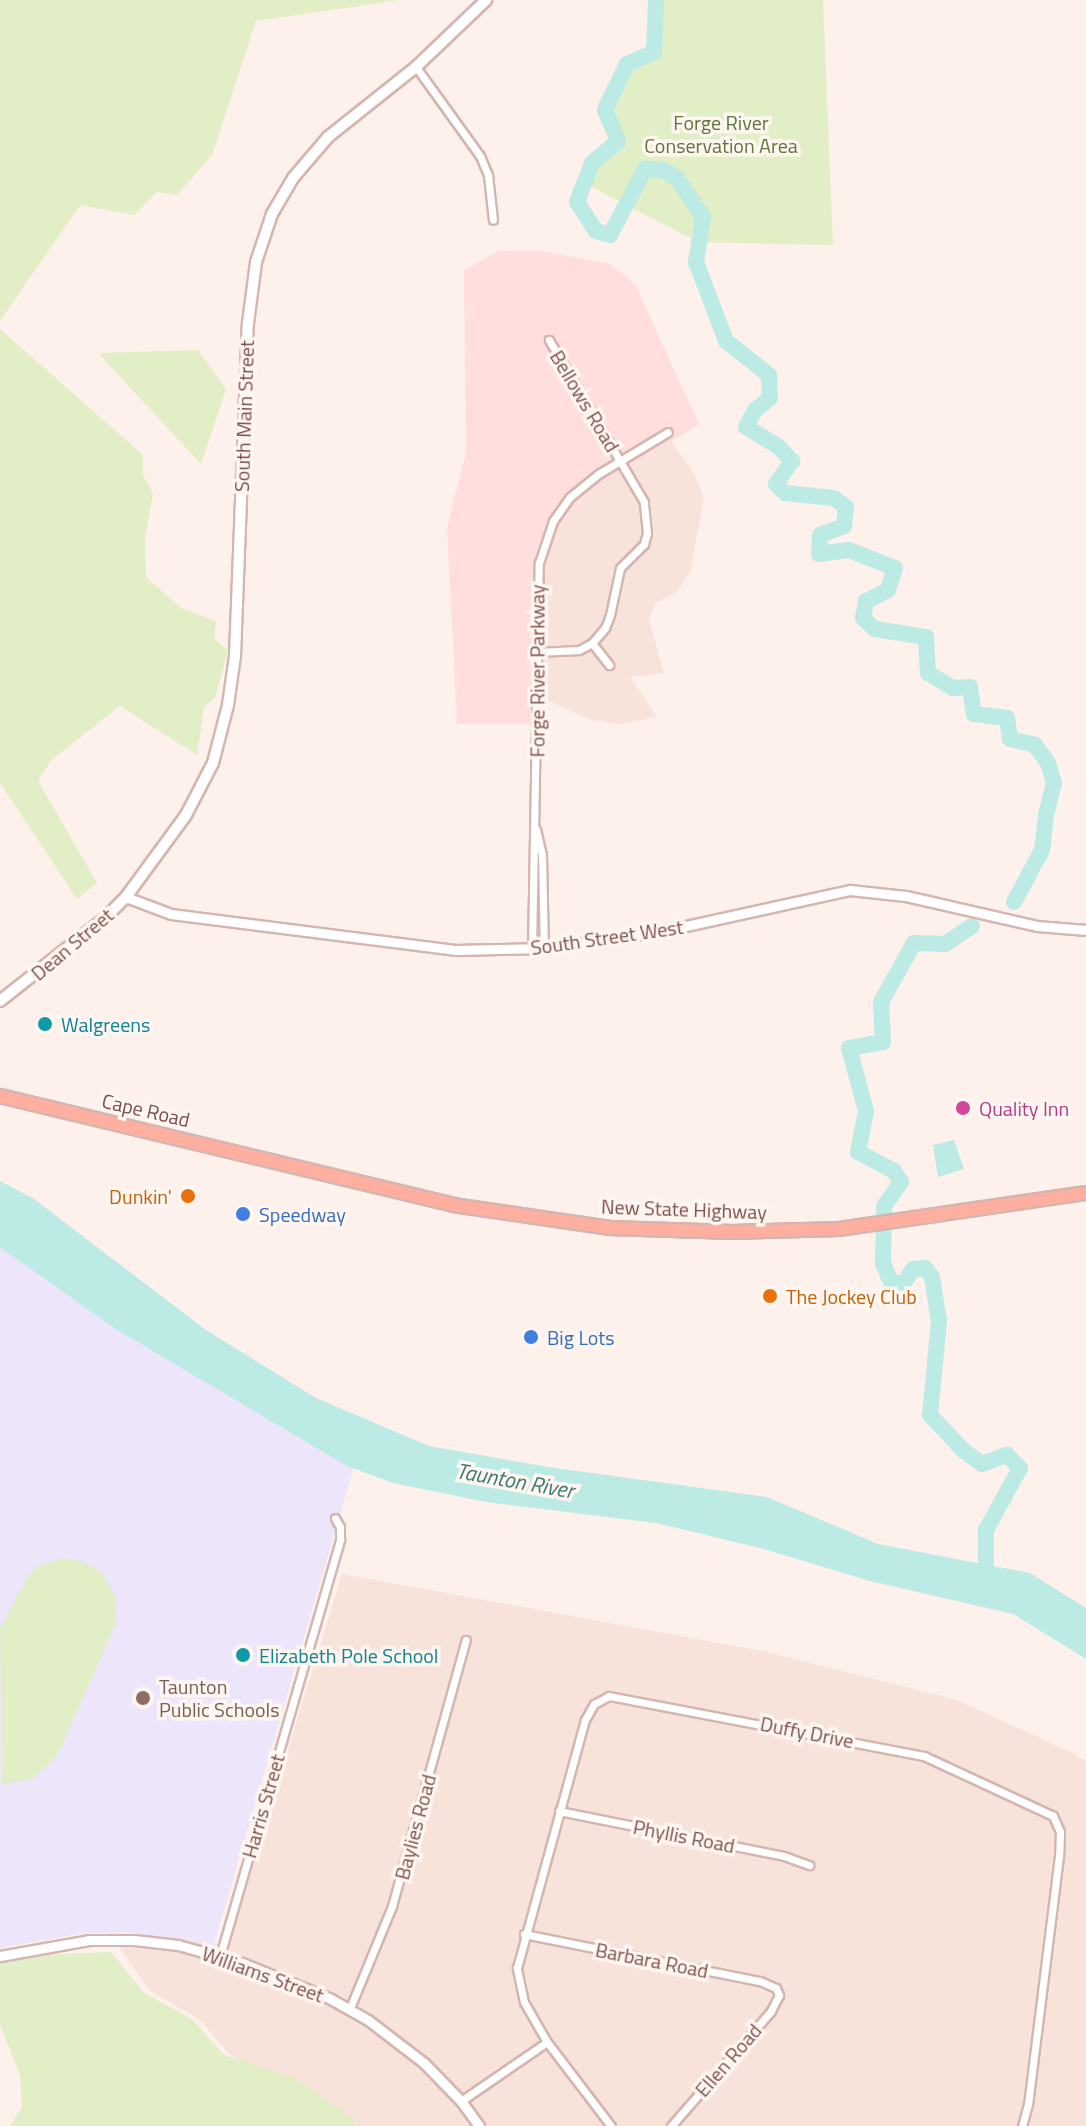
<!DOCTYPE html>
<html>
<head>
<meta charset="utf-8">
<style>
  body { margin:0 }
  #map { position:relative; width:1086px; height:2126px; overflow:hidden; background:#fef0ea; font-family:"Titillium Web",sans-serif }
  div>[style] { position:absolute }
  [style*='--x'] { left:calc(var(--x)*1px); top:calc(var(--y)*1px); width:calc(var(--w)*1px); rotate:calc(var(--a)*1deg) }
  .residential>* { inset:0; background:#f8e3da }
  .commercial>* { inset:0; background:#ffdedd }
  .education>* { inset:0; background:#ede6fb }
  .green>* { inset:0; background:#e1eec6 }
  .water>* { inset:0; background:#bceae4 }
  .river>* { height:16px; margin:-8px; padding:0 8px; transform-origin:8px; border-radius:8px; background:#bceae4 }
  .roads { filter:drop-shadow(2px 0 #d4b6b0) drop-shadow(-2px 0 #d4b6b0) drop-shadow(0 2px #d4b6b0) drop-shadow(0 -2px #d4b6b0) }
  .minor>* { height:7px; margin:-3.5px; padding:0 3.5px; transform-origin:3.5px; border-radius:3.5px; background:#fff }
  .tertiary>* { height:9px; margin:-4.5px; padding:0 4.5px; transform-origin:4.5px; border-radius:4.5px; background:#fff }
  .secondary>* { height:10px; margin:-5px; padding:0 5px; transform-origin:5px; border-radius:5px; background:#fff }
  .trunk>* { height:12px; margin:-6px; padding:0 6px; transform-origin:6px; border-radius:6px; background:#feaf9f }
  .dots>* { width:22px; height:22px; translate:-50% -50%; box-sizing:border-box; border:4px solid #fff6f1; border-radius:50% }
  span { translate:-50% -50%; white-space:nowrap; text-align:center; line-height:1.15; -webkit-text-stroke:7px #fff6f1; paint-order:stroke }
  .park-label { font-size:20px; color:#5d763b }
  .street-label { font-size:20px; color:#7b4e4a }
  .culture-label { font-size:20px; color:#0d838f }
  .left { translate:0 -50%; text-align:left }
  .hotel-label { font-size:20px; color:#b23c85 }
  .food-label { font-size:20px; color:#c56008 }
  .right { translate:-100% -50%; text-align:right }
  .shop-label { font-size:20px; color:#366cbe }
  .education-label { font-size:20px; color:#785e54 }
  .water-label { font-size:22px; color:#397a72; font-style:italic }
</style>
</head>
<body>
<div id="map">
  <div class="residential">
    <div style="clip-path:polygon(671px 441px,694px 473px,704px 499px,690px 572px,677px 592px,656px 603px,649px 620px,664px 673px,630px 677px,657px 717px,619px 724px,591px 720px,547px 700px,542px 591px,548px 554px,560px 528px,585px 495px)"></div>
    <div style="clip-path:polygon(342px 1574px,763px 1651px,957px 1700px,1075px 1754px,1086px 1762px,1086px 2126px,331px 2126px,228px 2053px,199px 2019px,150px 1991px,109px 1933px,169px 1936px,228px 1946px)"></div>
  </div>
  <div class="commercial">
    <div style="clip-path:polygon(536px 250px,610px 264px,635px 284px,699px 424px,585px 495px,560px 528px,548px 554px,542px 591px,547px 724px,457px 724px,447px 528px,466px 452px,464px 270px,499px 251px)"></div>
  </div>
  <div class="education">
    <div style="clip-path:polygon(0 1239px,355px 1464px,214px 1944px,126px 1932px,79px 1934px,0 1948px)"></div>
  </div>
  <div class="green">
    <div style="clip-path:polygon(0 0,399px 0,256px 21px,212px 155px,177px 195px,157px 192px,134px 215px,80px 205px,0 321px)"></div>
    <div style="clip-path:polygon(655px 0,823px 0,833px 245px,698px 242px,586px 184px,585px 172px,613px 141px,599px 113px,598px 104px,621px 60px,647px 55px,652px 44px)"></div>
    <div style="clip-path:polygon(0 329px,143px 455px,143px 475px,153px 494px,145px 538px,146px 577px,181px 608px,216px 621px,214px 638px,228px 651px,215px 697px,204px 707px,197px 755px,120px 706px,51px 760px,38px 781px,97px 883px,77px 899px,0 783px)"></div>
    <div style="clip-path:polygon(198px 350px,226px 389px,201px 464px,98px 353px)"></div>
    <div style="clip-path:polygon(65px 1558px,79px 1560px,102px 1573px,115px 1596px,116px 1623px,57px 1756px,32px 1779px,2px 1784px,0 1629px,29px 1574px,40px 1565px)"></div>
    <div style="clip-path:polygon(111px 1952px,143px 1992px,193px 2020px,224px 2055px,296px 2079px,353px 2119px,355px 2126px,10px 2126px,22px 2107px,20px 2075px,0 2025px,0 1962px,56px 1954px)"></div>
  </div>
  <div class="water">
    <div style="clip-path:polygon(954px 1140px,964px 1169px,938px 1177px,933px 1145px)"></div>
    <div style="clip-path:polygon(0 1181px,34px 1199px,206px 1330px,316px 1398px,429px 1446px,548px 1467px,767px 1497px,878px 1544px,1030px 1573px,1086px 1608px,1086px 1659px,1013px 1614px,870px 1581px,760px 1548px,656px 1523px,486px 1502px,393px 1483px,347px 1466px,114px 1328px,0 1247px)"></div>
  </div>
  <div class="river">
    <div style="--x:656;--y:0;--w:52;--a:92.2"></div>
    <div style="--x:654;--y:52;--w:30;--a:156"></div>
    <div style="--x:627;--y:64;--w:51;--a:115.6"></div>
    <div style="--x:605;--y:110;--w:34;--a:67"></div>
    <div style="--x:618;--y:141;--w:34;--a:140"></div>
    <div style="--x:592;--y:163;--w:42;--a:111"></div>
    <div style="--x:577;--y:202;--w:35;--a:57"></div>
    <div style="--x:596;--y:231;--w:15;--a:16"></div>
    <div style="--x:610;--y:235;--w:75;--a:-62.1"></div>
    <div style="--x:645;--y:169;--w:18;--a:3"></div>
    <div style="--x:663;--y:170;--w:16;--a:30"></div>
    <div style="--x:677;--y:178;--w:47;--a:56.3"></div>
    <div style="--x:703;--y:217;--w:46;--a:98.8"></div>
    <div style="--x:696;--y:262;--w:85;--a:69.2"></div>
    <div style="--x:726;--y:341;--w:55;--a:38.3"></div>
    <div style="--x:769;--y:375;--w:23;--a:88"></div>
    <div style="--x:770;--y:398;--w:19;--a:141"></div>
    <div style="--x:755;--y:410;--w:19;--a:118"></div>
    <div style="--x:746;--y:427;--w:37;--a:31"></div>
    <div style="--x:778;--y:446;--w:21;--a:47"></div>
    <div style="--x:792;--y:461;--w:28;--a:125"></div>
    <div style="--x:776;--y:484;--w:13;--a:45"></div>
    <div style="--x:785;--y:493;--w:49;--a:5.8"></div>
    <div style="--x:834;--y:498;--w:15;--a:37"></div>
    <div style="--x:846;--y:507;--w:19;--a:96"></div>
    <div style="--x:844;--y:526;--w:26;--a:159"></div>
    <div style="--x:820;--y:535;--w:19;--a:93"></div>
    <div style="--x:819;--y:554;--w:30;--a:-8"></div>
    <div style="--x:849;--y:550;--w:49;--a:21.4"></div>
    <div style="--x:895;--y:568;--w:23;--a:108"></div>
    <div style="--x:888;--y:590;--w:25;--a:153"></div>
    <div style="--x:866;--y:601;--w:17;--a:100"></div>
    <div style="--x:863;--y:618;--w:16;--a:43"></div>
    <div style="--x:875;--y:629;--w:52;--a:8.9"></div>
    <div style="--x:926;--y:637;--w:36;--a:87"></div>
    <div style="--x:928;--y:673;--w:29;--a:31"></div>
    <div style="--x:953;--y:688;--w:17;--a:-3"></div>
    <div style="--x:970;--y:687;--w:27;--a:82"></div>
    <div style="--x:974;--y:714;--w:33;--a:7"></div>
    <div style="--x:1007;--y:718;--w:21;--a:82"></div>
    <div style="--x:1010;--y:739;--w:26;--a:13"></div>
    <div style="--x:1035;--y:745;--w:22;--a:54"></div>
    <div style="--x:1048;--y:763;--w:21;--a:73"></div>
    <div style="--x:1054;--y:783;--w:32;--a:104"></div>
    <div style="--x:1046;--y:814;--w:36;--a:96"></div>
    <div style="--x:1042;--y:850;--w:59;--a:118.3"></div>
    <div style="--x:972;--y:926;--w:32;--a:146"></div>
    <div style="--x:945;--y:944;--w:31;--a:-178"></div>
    <div style="--x:914;--y:943;--w:68;--a:119.2"></div>
    <div style="--x:881;--y:1002;--w:40;--a:87.1"></div>
    <div style="--x:883;--y:1042;--w:35;--a:170"></div>
    <div style="--x:849;--y:1048;--w:65;--a:74.9"></div>
    <div style="--x:866;--y:1111;--w:42;--a:101"></div>
    <div style="--x:858;--y:1152;--w:41;--a:27.8"></div>
    <div style="--x:894;--y:1171;--w:13;--a:58"></div>
    <div style="--x:901;--y:1182;--w:29;--a:125"></div>
    <div style="--x:884;--y:1206;--w:57;--a:91"></div>
    <div style="--x:883;--y:1263;--w:18;--a:68"></div>
    <div style="--x:890;--y:1280;--w:13;--a:27"></div>
    <div style="--x:902;--y:1286;--w:20;--a:-57"></div>
    <div style="--x:913;--y:1269;--w:12;--a:-5"></div>
    <div style="--x:925;--y:1268;--w:11;--a:52"></div>
    <div style="--x:932;--y:1277;--w:45;--a:81"></div>
    <div style="--x:939;--y:1321;--w:94;--a:95.5"></div>
    <div style="--x:930;--y:1415;--w:50;--a:46.6"></div>
    <div style="--x:964;--y:1451;--w:22;--a:36"></div>
    <div style="--x:982;--y:1464;--w:27;--a:-20"></div>
    <div style="--x:1007;--y:1455;--w:18;--a:45"></div>
    <div style="--x:1020;--y:1468;--w:71;--a:118.7"></div>
    <div style="--x:986;--y:1530;--w:52;--a:90"></div>
  </div>
  <div class="roads">
    <div class="minor">
      <div style="--x:416;--y:67;--w:110;--a:54.3"></div>
      <div style="--x:480;--y:156;--w:21;--a:67"></div>
      <div style="--x:488;--y:175;--w:45;--a:83.7"></div>
      <div style="--x:592;--y:643;--w:28;--a:52"></div>
      <div style="--x:536;--y:652;--w:43;--a:-2.7"></div>
      <div style="--x:579;--y:650;--w:15;--a:-28"></div>
      <div style="--x:592;--y:643;--w:20;--a:-49"></div>
      <div style="--x:605;--y:628;--w:14;--a:-69"></div>
      <div style="--x:610;--y:615;--w:48;--a:-78"></div>
      <div style="--x:620;--y:568;--w:34;--a:-45"></div>
      <div style="--x:644;--y:544;--w:11;--a:-75"></div>
      <div style="--x:647;--y:533;--w:31;--a:-96"></div>
      <div style="--x:644;--y:502;--w:188;--a:-120.4"></div>
      <div style="--x:536;--y:829;--w:27;--a:77"></div>
      <div style="--x:542;--y:855;--w:93;--a:88.8"></div>
      <div style="--x:532;--y:949;--w:386;--a:-89"></div>
      <div style="--x:539;--y:563;--w:44;--a:-71.6"></div>
      <div style="--x:553;--y:521;--w:29;--a:-55"></div>
      <div style="--x:570;--y:497;--w:38;--a:-39"></div>
      <div style="--x:600;--y:473;--w:79;--a:-31.1"></div>
      <div style="--x:559;--y:1811;--w:229;--a:11.3"></div>
      <div style="--x:784;--y:1856;--w:27;--a:20"></div>
      <div style="--x:524;--y:1934;--w:241;--a:11.3"></div>
      <div style="--x:760;--y:1981;--w:17;--a:24"></div>
      <div style="--x:776;--y:1988;--w:8;--a:67"></div>
      <div style="--x:779;--y:1995;--w:18;--a:117"></div>
      <div style="--x:771;--y:2011;--w:152;--a:131"></div>
      <div style="--x:220;--y:1956;--w:434;--a:-73.9"></div>
      <div style="--x:340;--y:1539;--w:12;--a:-90"></div>
      <div style="--x:340;--y:1527;--w:10;--a:-119"></div>
      <div style="--x:350;--y:2008;--w:110;--a:-67.6"></div>
      <div style="--x:392;--y:1906;--w:276;--a:-74.5"></div>
      <div style="--x:461;--y:2101;--w:104;--a:-34.5"></div>
      <div style="--x:611;--y:2126;--w:106;--a:-127.3"></div>
      <div style="--x:547;--y:2042;--w:46;--a:-119.9"></div>
      <div style="--x:524;--y:2002;--w:35;--a:-102"></div>
      <div style="--x:517;--y:1968;--w:257;--a:-74.7"></div>
      <div style="--x:585;--y:1720;--w:18;--a:-61"></div>
      <div style="--x:594;--y:1704;--w:17;--a:-28"></div>
      <div style="--x:609;--y:1696;--w:321;--a:10.8"></div>
      <div style="--x:924;--y:1756;--w:142;--a:24.9"></div>
      <div style="--x:1053;--y:1816;--w:17;--a:66"></div>
      <div style="--x:1060;--y:1832;--w:24;--a:92"></div>
      <div style="--x:1059;--y:1856;--w:250;--a:97.1"></div>
      <div style="--x:1028;--y:2104;--w:23;--a:105"></div>
    </div>
    <div class="tertiary">
      <div style="--x:126;--y:897;--w:48;--a:20.7"></div>
      <div style="--x:171;--y:914;--w:286;--a:7.2"></div>
      <div style="--x:455;--y:950;--w:89;--a:-1.3"></div>
      <div style="--x:544;--y:948;--w:111;--a:-7.8"></div>
      <div style="--x:654;--y:933;--w:201;--a:-12.4"></div>
      <div style="--x:850;--y:890;--w:56;--a:6.1"></div>
      <div style="--x:906;--y:896;--w:134;--a:12.9"></div>
      <div style="--x:1037;--y:926;--w:49;--a:4.7"></div>
      <div style="--x:0;--y:1956;--w:90;--a:-10.2"></div>
      <div style="--x:89;--y:1940;--w:45;--a:0"></div>
      <div style="--x:134;--y:1940;--w:44;--a:6.5"></div>
      <div style="--x:178;--y:1945;--w:66;--a:15.7"></div>
      <div style="--x:242;--y:1963;--w:94;--a:21.9"></div>
      <div style="--x:329;--y:1998;--w:45;--a:29.4"></div>
      <div style="--x:368;--y:2020;--w:71;--a:37.5"></div>
      <div style="--x:424;--y:2063;--w:53;--a:45.8"></div>
      <div style="--x:461;--y:2101;--w:31;--a:54"></div>
    </div>
    <div class="secondary">
      <div style="--x:0;--y:1001;--w:132;--a:-38.3"></div>
      <div style="--x:104;--y:919;--w:31;--a:-45"></div>
      <div style="--x:126;--y:897;--w:102;--a:-53.8"></div>
      <div style="--x:186;--y:815;--w:59;--a:-62.6"></div>
      <div style="--x:213;--y:763;--w:60;--a:-75.5"></div>
      <div style="--x:228;--y:705;--w:49;--a:-81.9"></div>
      <div style="--x:235;--y:656;--w:333;--a:-87.8"></div>
      <div style="--x:248;--y:323;--w:62;--a:-82.5"></div>
      <div style="--x:256;--y:262;--w:51;--a:-71.6"></div>
      <div style="--x:272;--y:214;--w:42;--a:-59.7"></div>
      <div style="--x:293;--y:178;--w:54;--a:-49.5"></div>
      <div style="--x:328;--y:137;--w:112;--a:-38.5"></div>
      <div style="--x:416;--y:67;--w:97;--a:-43.7"></div>
    </div>
    <div class="trunk">
      <div style="--x:0;--y:1096;--w:466;--a:13.5"></div>
      <div style="--x:453;--y:1205;--w:159;--a:8.3"></div>
      <div style="--x:610;--y:1228;--w:122;--a:1.9"></div>
      <div style="--x:732;--y:1232;--w:107;--a:-1.6"></div>
      <div style="--x:839;--y:1229;--w:250;--a:-8.3"></div>
    </div>
  </div>
  <div class="dots">
    <div style="left:45px;top:1024px;background:#0f9aa8"></div>
    <div style="left:963px;top:1108px;background:#d1479c"></div>
    <div style="left:188px;top:1196px;background:#e8710a"></div>
    <div style="left:243px;top:1214px;background:#3f7fe0"></div>
    <div style="left:770px;top:1296px;background:#e8710a"></div>
    <div style="left:531px;top:1337px;background:#3f7fe0"></div>
    <div style="left:243px;top:1655px;background:#0f9aa8"></div>
    <div style="left:143px;top:1698px;background:#8d6e63"></div>
  </div>
  <div class="park-label">
    <span style="left:721px;top:134px">Forge River<br>Conservation Area</span>
  </div>
  <div class="street-label">
    <span style="left:585px;top:401px;rotate:59deg">Bellows Road</span>
    <span style="left:244px;top:416px;rotate:-88deg">South Main Street</span>
    <span style="left:537px;top:671px;rotate:-90deg">Forge River Parkway</span>
    <span style="left:607px;top:937px;rotate:-8deg">South Street West</span>
    <span style="left:72px;top:944px;rotate:-40deg">Dean Street</span>
    <span style="left:146px;top:1110px;rotate:13deg">Cape Road</span>
    <span style="left:684px;top:1209px;rotate:2deg">New State Highway</span>
    <span style="left:807px;top:1732px;rotate:11deg">Duffy Drive</span>
    <span style="left:263px;top:1806px;rotate:-74deg">Harris Street</span>
    <span style="left:415px;top:1827px;rotate:-75deg">Baylies Road</span>
    <span style="left:684px;top:1836px;rotate:11deg">Phyllis Road</span>
    <span style="left:652px;top:1960px;rotate:11deg">Barbara Road</span>
    <span style="left:263px;top:1974px;rotate:20deg">Williams Street</span>
    <span style="left:728px;top:2060px;rotate:-49deg">Ellen Road</span>
  </div>
  <div class="culture-label">
    <span class="left" style="left:61px;top:1024px">Walgreens</span>
    <span class="left" style="left:259px;top:1655px">Elizabeth Pole School</span>
  </div>
  <div class="hotel-label">
    <span class="left" style="left:979px;top:1108px">Quality Inn</span>
  </div>
  <div class="food-label">
    <span class="right" style="left:172px;top:1196px">Dunkin'</span>
    <span class="left" style="left:786px;top:1296px">The Jockey Club</span>
  </div>
  <div class="shop-label">
    <span class="left" style="left:259px;top:1214px">Speedway</span>
    <span class="left" style="left:547px;top:1337px">Big Lots</span>
  </div>
  <div class="education-label">
    <span class="left" style="left:159px;top:1698px">Taunton<br>Public Schools</span>
  </div>
  <div class="water-label">
    <span style="left:515px;top:1481px;rotate:10deg">Taunton River</span>
  </div>
</div>
</body>
</html>
